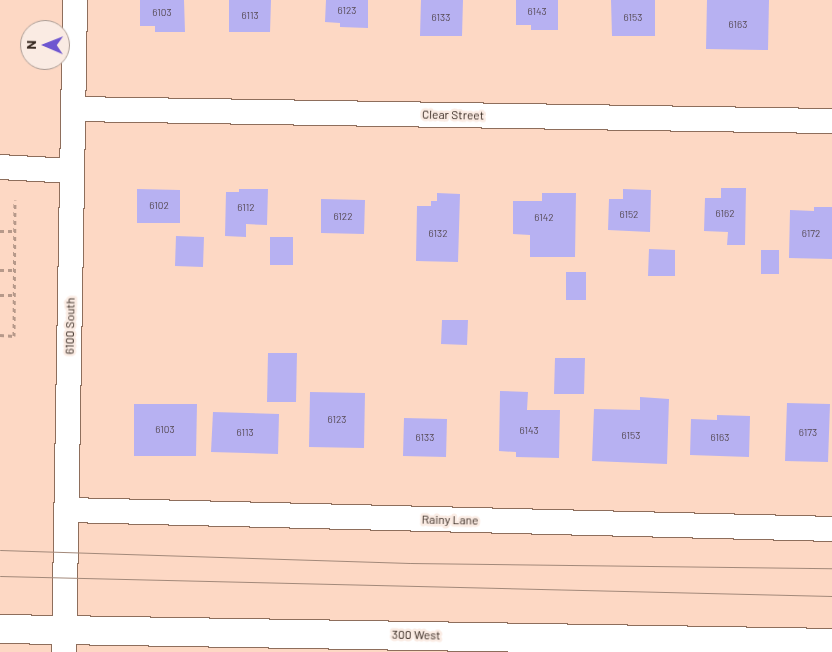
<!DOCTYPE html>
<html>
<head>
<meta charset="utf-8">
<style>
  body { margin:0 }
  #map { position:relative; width:832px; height:652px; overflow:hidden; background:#fdd8c4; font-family:Barlow,sans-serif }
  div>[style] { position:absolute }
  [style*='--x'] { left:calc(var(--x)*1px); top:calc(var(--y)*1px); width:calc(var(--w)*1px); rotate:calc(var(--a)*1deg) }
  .building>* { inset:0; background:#b7b1f2 }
  .path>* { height:3px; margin-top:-1.5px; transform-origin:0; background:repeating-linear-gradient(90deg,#b6998a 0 4px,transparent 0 8px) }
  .roads { filter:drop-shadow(1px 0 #8e6e5c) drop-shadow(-1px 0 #8e6e5c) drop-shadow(0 1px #8e6e5c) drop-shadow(0 -1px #8e6e5c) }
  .street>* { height:24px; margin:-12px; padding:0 12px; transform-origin:12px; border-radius:12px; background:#fff }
  .secondary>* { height:28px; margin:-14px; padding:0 14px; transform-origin:14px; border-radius:14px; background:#fff }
  .tram>* { height:1px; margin:-0.5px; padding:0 0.5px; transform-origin:0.5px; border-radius:0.5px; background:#a3897a }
  span { translate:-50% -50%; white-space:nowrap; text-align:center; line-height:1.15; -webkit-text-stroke:5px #faebe3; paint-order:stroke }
  .number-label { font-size:10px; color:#564a54 }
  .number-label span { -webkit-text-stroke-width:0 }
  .street-label { font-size:12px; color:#362820 }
  .north { position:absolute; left:20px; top:20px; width:50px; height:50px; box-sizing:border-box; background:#faebe3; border:1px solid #ac9d95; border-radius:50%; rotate:271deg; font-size:14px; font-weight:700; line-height:20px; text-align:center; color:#362820 }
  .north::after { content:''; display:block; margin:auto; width:18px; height:22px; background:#6e56d0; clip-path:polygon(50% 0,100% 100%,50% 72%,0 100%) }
</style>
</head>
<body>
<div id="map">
  <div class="building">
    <div style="clip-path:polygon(140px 0,184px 0,185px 32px,155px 32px,155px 26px,140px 26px)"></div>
    <div style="clip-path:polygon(229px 0,271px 0,270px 32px,229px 32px)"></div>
    <div style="clip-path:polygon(326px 0,368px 0,368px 28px,340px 27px,340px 23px,325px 22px)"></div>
    <div style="clip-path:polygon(421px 0,463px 0,462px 36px,420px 36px)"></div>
    <div style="clip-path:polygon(516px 0,558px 0,558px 30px,531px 30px,531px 25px,516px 25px)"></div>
    <div style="clip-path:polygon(611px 0,655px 0,655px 36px,612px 36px)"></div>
    <div style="clip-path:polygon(707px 0,769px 0,768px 50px,706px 49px)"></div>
    <div style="clip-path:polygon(721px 188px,746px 188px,745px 245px,727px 245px,728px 232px,704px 231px,705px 198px,721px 198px)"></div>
    <div style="clip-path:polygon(137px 189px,180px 190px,180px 223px,137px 223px)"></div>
    <div style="clip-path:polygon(239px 189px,268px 189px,267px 225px,246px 224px,246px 237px,225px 236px,226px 192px,239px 192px)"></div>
    <div style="clip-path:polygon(623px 189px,651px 190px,650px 232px,608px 230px,609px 199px,623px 199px)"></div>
    <div style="clip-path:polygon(437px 193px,460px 194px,458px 262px,416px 261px,417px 206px,431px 206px,431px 201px,437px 201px)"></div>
    <div style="clip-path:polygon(542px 193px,576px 193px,575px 257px,530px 257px,530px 235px,513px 234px,513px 201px,542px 201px)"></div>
    <div style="clip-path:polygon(321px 199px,365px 200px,364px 234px,321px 233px)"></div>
    <div style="clip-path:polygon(814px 207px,832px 207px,832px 259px,789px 258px,790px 210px,814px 211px)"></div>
    <div style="clip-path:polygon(176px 236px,204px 237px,203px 267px,175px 266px)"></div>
    <div style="clip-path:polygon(270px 237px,293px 237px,293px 265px,270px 265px)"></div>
    <div style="clip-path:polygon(649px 249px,675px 250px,675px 276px,648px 276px)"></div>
    <div style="clip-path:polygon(761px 250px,779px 250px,779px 274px,761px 274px)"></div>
    <div style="clip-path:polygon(566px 272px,586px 272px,586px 300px,566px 300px)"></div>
    <div style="clip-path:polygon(442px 320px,468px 320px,467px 345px,441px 344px)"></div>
    <div style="clip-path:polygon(268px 353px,297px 353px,296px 402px,267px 402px)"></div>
    <div style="clip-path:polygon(555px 358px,585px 358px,584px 394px,554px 394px)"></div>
    <div style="clip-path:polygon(500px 391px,528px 392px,527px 410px,560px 410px,559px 458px,516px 457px,516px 452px,499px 451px)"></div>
    <div style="clip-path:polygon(310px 392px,365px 393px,364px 448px,309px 447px)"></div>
    <div style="clip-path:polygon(640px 397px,669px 399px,667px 464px,592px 461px,594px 409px,640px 410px)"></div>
    <div style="clip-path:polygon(787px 403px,830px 404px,828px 462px,785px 461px)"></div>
    <div style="clip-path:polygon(134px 404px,197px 404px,196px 456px,134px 456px)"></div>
    <div style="clip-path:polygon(213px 412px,279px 414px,278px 454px,211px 452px)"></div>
    <div style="clip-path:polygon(717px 415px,750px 416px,749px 457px,690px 455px,691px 419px,717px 420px)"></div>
    <div style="clip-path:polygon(404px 418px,447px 419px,446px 457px,403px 456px)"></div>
  </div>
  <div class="path">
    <div style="--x:0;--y:231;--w:15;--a:0"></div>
    <div style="--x:0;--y:270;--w:14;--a:0"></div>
    <div style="--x:0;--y:295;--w:14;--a:0"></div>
    <div style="--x:0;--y:335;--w:14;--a:4"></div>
    <div style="--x:14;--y:336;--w:136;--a:-89.6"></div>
  </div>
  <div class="roads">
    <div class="street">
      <div style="--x:73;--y:109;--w:759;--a:0.91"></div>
      <div style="--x:0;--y:167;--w:72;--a:3.2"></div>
      <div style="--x:68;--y:510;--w:764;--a:1.42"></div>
      <div style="--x:64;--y:652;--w:652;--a:-89.03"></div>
    </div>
    <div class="secondary">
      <div style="--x:0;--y:629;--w:832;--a:0.96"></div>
    </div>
  </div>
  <div class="tram">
    <div style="--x:0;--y:550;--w:410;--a:1.8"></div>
    <div style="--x:410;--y:563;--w:422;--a:0.7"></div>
    <div style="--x:0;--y:576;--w:832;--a:1.38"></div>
  </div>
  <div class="number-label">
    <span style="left:347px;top:11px">6123</span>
    <span style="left:537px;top:12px">6143</span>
    <span style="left:162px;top:13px">6103</span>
    <span style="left:250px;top:16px">6113</span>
    <span style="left:441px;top:18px">6133</span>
    <span style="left:633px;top:18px">6153</span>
    <span style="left:738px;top:25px">6163</span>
    <span style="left:159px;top:206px">6102</span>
    <span style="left:246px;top:208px">6112</span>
    <span style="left:725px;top:214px">6162</span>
    <span style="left:629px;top:215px">6152</span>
    <span style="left:343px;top:217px">6122</span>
    <span style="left:544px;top:218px">6142</span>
    <span style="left:438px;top:234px">6132</span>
    <span style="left:811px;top:234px">6172</span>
    <span style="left:337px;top:420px">6123</span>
    <span style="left:165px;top:430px">6103</span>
    <span style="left:529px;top:431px">6143</span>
    <span style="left:245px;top:433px">6113</span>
    <span style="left:808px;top:433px">6173</span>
    <span style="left:631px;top:436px">6153</span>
    <span style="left:425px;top:438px">6133</span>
    <span style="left:720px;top:438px">6163</span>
  </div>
  <div class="street-label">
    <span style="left:453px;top:115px;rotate:1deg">Clear Street</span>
    <span style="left:70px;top:326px;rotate:-89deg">6100 South</span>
    <span style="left:450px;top:520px;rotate:1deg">Rainy Lane</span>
    <span style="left:416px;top:635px;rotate:1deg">300 West</span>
  </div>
  <div class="north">N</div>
</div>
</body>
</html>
